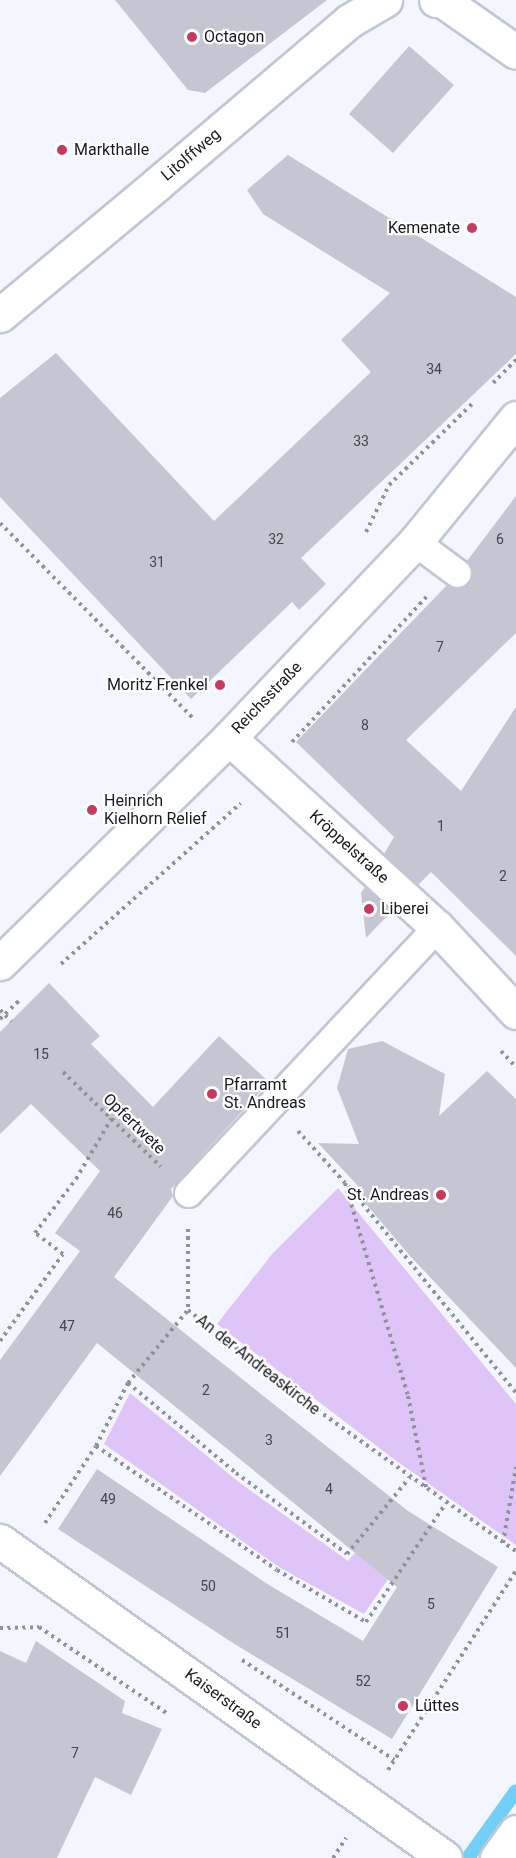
<!DOCTYPE html>
<html>
<head>
<meta charset="utf-8">
<style>
  body { margin:0 }
  #map { position:relative; width:516px; height:1858px; overflow:hidden; background:#f3f6fe; font-family:Roboto,sans-serif }
  div>[style] { position:absolute }
  [style*='--x'] { left:calc(var(--x)*1px); top:calc(var(--y)*1px); width:calc(var(--w)*1px); rotate:calc(var(--a)*1deg) }
  .green>* { inset:0; background:#dfc4f7 }
  .stream>* { height:14px; margin:-7px; padding:0 7px; transform-origin:7px; border-radius:7px; background:#72cff6 }
  .building>* { inset:0; background:#c6c5d2 }
  .path>* { height:4px; margin-top:-2px; transform-origin:0; background:repeating-linear-gradient(90deg,#91939a 0 3px,transparent 0 7.5px) }
  .roads { filter:drop-shadow(2px 0 #c1c7d4) drop-shadow(-2px 0 #c1c7d4) drop-shadow(0 2px #c1c7d4) drop-shadow(0 -2px #c1c7d4) }
  .service>* { height:27px; margin:-13.5px; padding:0 13.5px; transform-origin:13.5px; border-radius:13.5px; background:#fff }
  .pedestrian>* { height:33px; margin:-16.5px; padding:0 16.5px; transform-origin:16.5px; border-radius:16.5px; background:#fff }
  .minor>* { height:33px; margin:-16.5px; padding:0 16.5px; transform-origin:16.5px; border-radius:16.5px; background:#fff }
  .dots>* { width:16px; height:16px; translate:-50% -50%; box-sizing:border-box; border:3px solid #fff; border-radius:50% }
  span { translate:-50% -50%; white-space:nowrap; text-align:center; line-height:1.15; -webkit-text-stroke:4.5px #fff; paint-order:stroke }
  .number-label { font-size:14px; color:#44454c }
  .number-label span { -webkit-text-stroke-width:0 }
  .poi-label { font-size:16px; color:#181a1f }
  .left { translate:0 -50%; text-align:left }
  .right { translate:-100% -50%; text-align:right }
  .street-label { font-size:16px; color:#181a1f }
</style>
</head>
<body>
<div id="map">
  <div class="green">
    <div style="clip-path:polygon(338px 1188px,516px 1404px,516px 1545px,395px 1460px,217px 1324px,273px 1253px)"></div>
    <div style="clip-path:polygon(130px 1393px,240px 1483px,348px 1561px,372px 1533px,404px 1556px,364px 1614px,279px 1567px,104px 1444px)"></div>
  </div>
  <div class="stream">
    <div style="--x:468;--y:1858;--w:82;--a:-54.4"></div>
  </div>
  <div class="building">
    <div style="clip-path:polygon(115px 0,327px 0,205px 93px,188px 90px)"></div>
    <div style="clip-path:polygon(409px 46px,454px 85px,393px 153px,349px 114px)"></div>
    <div style="clip-path:polygon(288px 155px,516px 297px,516px 354px,301px 558px,326px 584px,299px 610px,292px 602px,191px 699px,0 497px,0 398px,56px 353px,214px 521px,371px 372px,341px 340px,390px 293px,263px 214px,247px 190px)"></div>
    <div style="clip-path:polygon(516px 496px,516px 633px,406px 740px,461px 791px,516px 707px,516px 956px,431px 872px,418px 885px,384px 854px,394px 837px,296px 742px,447px 585px,456px 589px,469px 583px,473px 574px,467px 561px)"></div>
    <div style="clip-path:polygon(365px 887px,392px 911px,366px 938px,361px 893px)"></div>
    <div style="clip-path:polygon(49px 983px,100px 1036px,91px 1044px,153px 1107px,219px 1036px,269px 1082px,171px 1189px,173px 1196px,114px 1277px,408px 1511px,498px 1567px,392px 1739px,233px 1643px,58px 1529px,97px 1469px,269px 1585px,363px 1641px,397px 1587px,97px 1343px,0 1476px,0 1360px,80px 1251px,55px 1233px,100px 1171px,31px 1104px,0 1134px,0 1032px)"></div>
    <div style="clip-path:polygon(382px 1041px,445px 1074px,439px 1116px,487px 1071px,516px 1099px,516px 1368px,410px 1256px,355px 1191px,359px 1187px,318px 1143px,359px 1144px,337px 1088px,348px 1049px)"></div>
    <div style="clip-path:polygon(36px 1641px,125px 1701px,122px 1713px,162px 1729px,131px 1795px,95px 1777px,57px 1858px,0 1858px,0 1651px,26px 1663px)"></div>
  </div>
  <div class="path">
    <div style="--x:493;--y:383;--w:33;--a:-45"></div>
    <div style="--x:0;--y:523;--w:273;--a:45.3"></div>
    <div style="--x:366;--y:532;--w:52;--a:-63.9"></div>
    <div style="--x:389;--y:485;--w:117;--a:-44.3"></div>
    <div style="--x:292;--y:742;--w:199;--a:-47.2"></div>
    <div style="--x:61;--y:964;--w:241;--a:-41.8"></div>
    <div style="--x:0;--y:1010;--w:16;--a:45"></div>
    <div style="--x:0;--y:1019;--w:29;--a:-44"></div>
    <div style="--x:501;--y:1051;--w:22;--a:47"></div>
    <div style="--x:63;--y:1072;--w:136;--a:44.1"></div>
    <div style="--x:298;--y:1131;--w:70;--a:47.9"></div>
    <div style="--x:345;--y:1183;--w:222;--a:73.5"></div>
    <div style="--x:408;--y:1396;--w:93;--a:78.8"></div>
    <div style="--x:348;--y:1186;--w:267;--a:50.9"></div>
    <div style="--x:188;--y:1229;--w:81;--a:90"></div>
    <div style="--x:188;--y:1310;--w:141;--a:38.1"></div>
    <div style="--x:299;--y:1397;--w:266;--a:35.4"></div>
    <div style="--x:0;--y:1341;--w:107;--a:-54.1"></div>
    <div style="--x:63;--y:1254;--w:35;--a:-143"></div>
    <div style="--x:35;--y:1233;--w:68;--a:-52.8"></div>
    <div style="--x:76;--y:1179;--w:71;--a:-59.5"></div>
    <div style="--x:128;--y:1383;--w:141;--a:39.8"></div>
    <div style="--x:236;--y:1473;--w:137;--a:36.1"></div>
    <div style="--x:347;--y:1554;--w:99;--a:-50.7"></div>
    <div style="--x:96;--y:1446;--w:219;--a:34.4"></div>
    <div style="--x:277;--y:1570;--w:103;--a:30.3"></div>
    <div style="--x:366;--y:1622;--w:143;--a:-56.1"></div>
    <div style="--x:45;--y:1523;--w:92;--a:-56.5"></div>
    <div style="--x:96;--y:1446;--w:71;--a:-63.1"></div>
    <div style="--x:128;--y:1383;--w:94;--a:-50.6"></div>
    <div style="--x:503;--y:1543;--w:77;--a:-80.3"></div>
    <div style="--x:0;--y:1628;--w:39;--a:-1"></div>
    <div style="--x:39;--y:1627;--w:156;--a:34"></div>
    <div style="--x:242;--y:1660;--w:182;--a:33.3"></div>
    <div style="--x:388;--y:1770;--w:237;--a:-57.3"></div>
    <div style="--x:333;--y:1858;--w:24;--a:-57"></div>
  </div>
  <div class="roads">
    <div class="service">
      <div style="--x:415;--y:542;--w:52;--a:36.4"></div>
      <div style="--x:188;--y:1193;--w:364;--a:-46.9"></div>
    </div>
    <div class="pedestrian">
      <div style="--x:0;--y:315;--w:204;--a:-39.8"></div>
    </div>
    <div class="minor">
      <div style="--x:436;--y:0;--w:6;--a:0"></div>
      <div style="--x:442;--y:0;--w:90;--a:35.1"></div>
      <div style="--x:157;--y:184;--w:252;--a:-40.3"></div>
      <div style="--x:349;--y:21;--w:42;--a:-30.3"></div>
      <div style="--x:229;--y:738;--w:281;--a:42.3"></div>
      <div style="--x:437;--y:927;--w:116;--a:47.1"></div>
      <div style="--x:0;--y:963;--w:321;--a:-44.5"></div>
      <div style="--x:229;--y:738;--w:270;--a:-46.5"></div>
      <div style="--x:415;--y:542;--w:160;--a:-50.8"></div>
      <div style="--x:0;--y:1541;--w:546;--a:35.46"></div>
      <div style="--x:497;--y:1858;--w:32;--a:-54"></div>
    </div>
  </div>
  <div class="dots">
    <div style="left:192px;top:37px;background:#c8395e"></div>
    <div style="left:62px;top:150px;background:#c8395e"></div>
    <div style="left:472px;top:228px;background:#c8395e"></div>
    <div style="left:220px;top:685px;background:#c8395e"></div>
    <div style="left:92px;top:810px;background:#c8395e"></div>
    <div style="left:369px;top:909px;background:#c8395e"></div>
    <div style="left:212px;top:1094px;background:#c8395e"></div>
    <div style="left:441px;top:1195px;background:#c8395e"></div>
    <div style="left:403px;top:1706px;background:#c8395e"></div>
  </div>
  <div class="number-label">
    <span style="left:434px;top:369px">34</span>
    <span style="left:361px;top:441px">33</span>
    <span style="left:276px;top:539px">32</span>
    <span style="left:500px;top:539px">6</span>
    <span style="left:157px;top:562px">31</span>
    <span style="left:440px;top:647px">7</span>
    <span style="left:365px;top:725px">8</span>
    <span style="left:441px;top:826px">1</span>
    <span style="left:503px;top:876px">2</span>
    <span style="left:41px;top:1054px">15</span>
    <span style="left:115px;top:1213px">46</span>
    <span style="left:67px;top:1326px">47</span>
    <span style="left:206px;top:1390px">2</span>
    <span style="left:269px;top:1440px">3</span>
    <span style="left:329px;top:1489px">4</span>
    <span style="left:108px;top:1499px">49</span>
    <span style="left:208px;top:1586px">50</span>
    <span style="left:431px;top:1604px">5</span>
    <span style="left:283px;top:1633px">51</span>
    <span style="left:363px;top:1681px">52</span>
    <span style="left:75px;top:1753px">7</span>
  </div>
  <div class="poi-label">
    <span class="left" style="left:204px;top:37px">Octagon</span>
    <span class="left" style="left:74px;top:150px">Markthalle</span>
    <span class="right" style="left:460px;top:228px">Kemenate</span>
    <span class="right" style="left:208px;top:685px">Moritz Frenkel</span>
    <span class="left" style="left:104px;top:810px">Heinrich<br>Kielhorn Relief</span>
    <span class="left" style="left:381px;top:909px">Liberei</span>
    <span class="left" style="left:224px;top:1094px">Pfarramt<br>St. Andreas</span>
    <span class="right" style="left:429px;top:1195px">St. Andreas</span>
    <span class="left" style="left:415px;top:1706px">Lüttes</span>
  </div>
  <div class="street-label">
    <span style="left:191px;top:155px;rotate:-40deg">Litolffweg</span>
    <span style="left:267px;top:698px;rotate:-46deg">Reichsstraße</span>
    <span style="left:349px;top:847px;rotate:42deg">Kröppelstraße</span>
    <span style="left:134px;top:1124px;rotate:44deg">Opfertwete</span>
    <span style="left:258px;top:1365px;rotate:38deg">An der Andreaskirche</span>
    <span style="left:223px;top:1699px;rotate:36deg">Kaiserstraße</span>
  </div>
</div>
</body>
</html>
